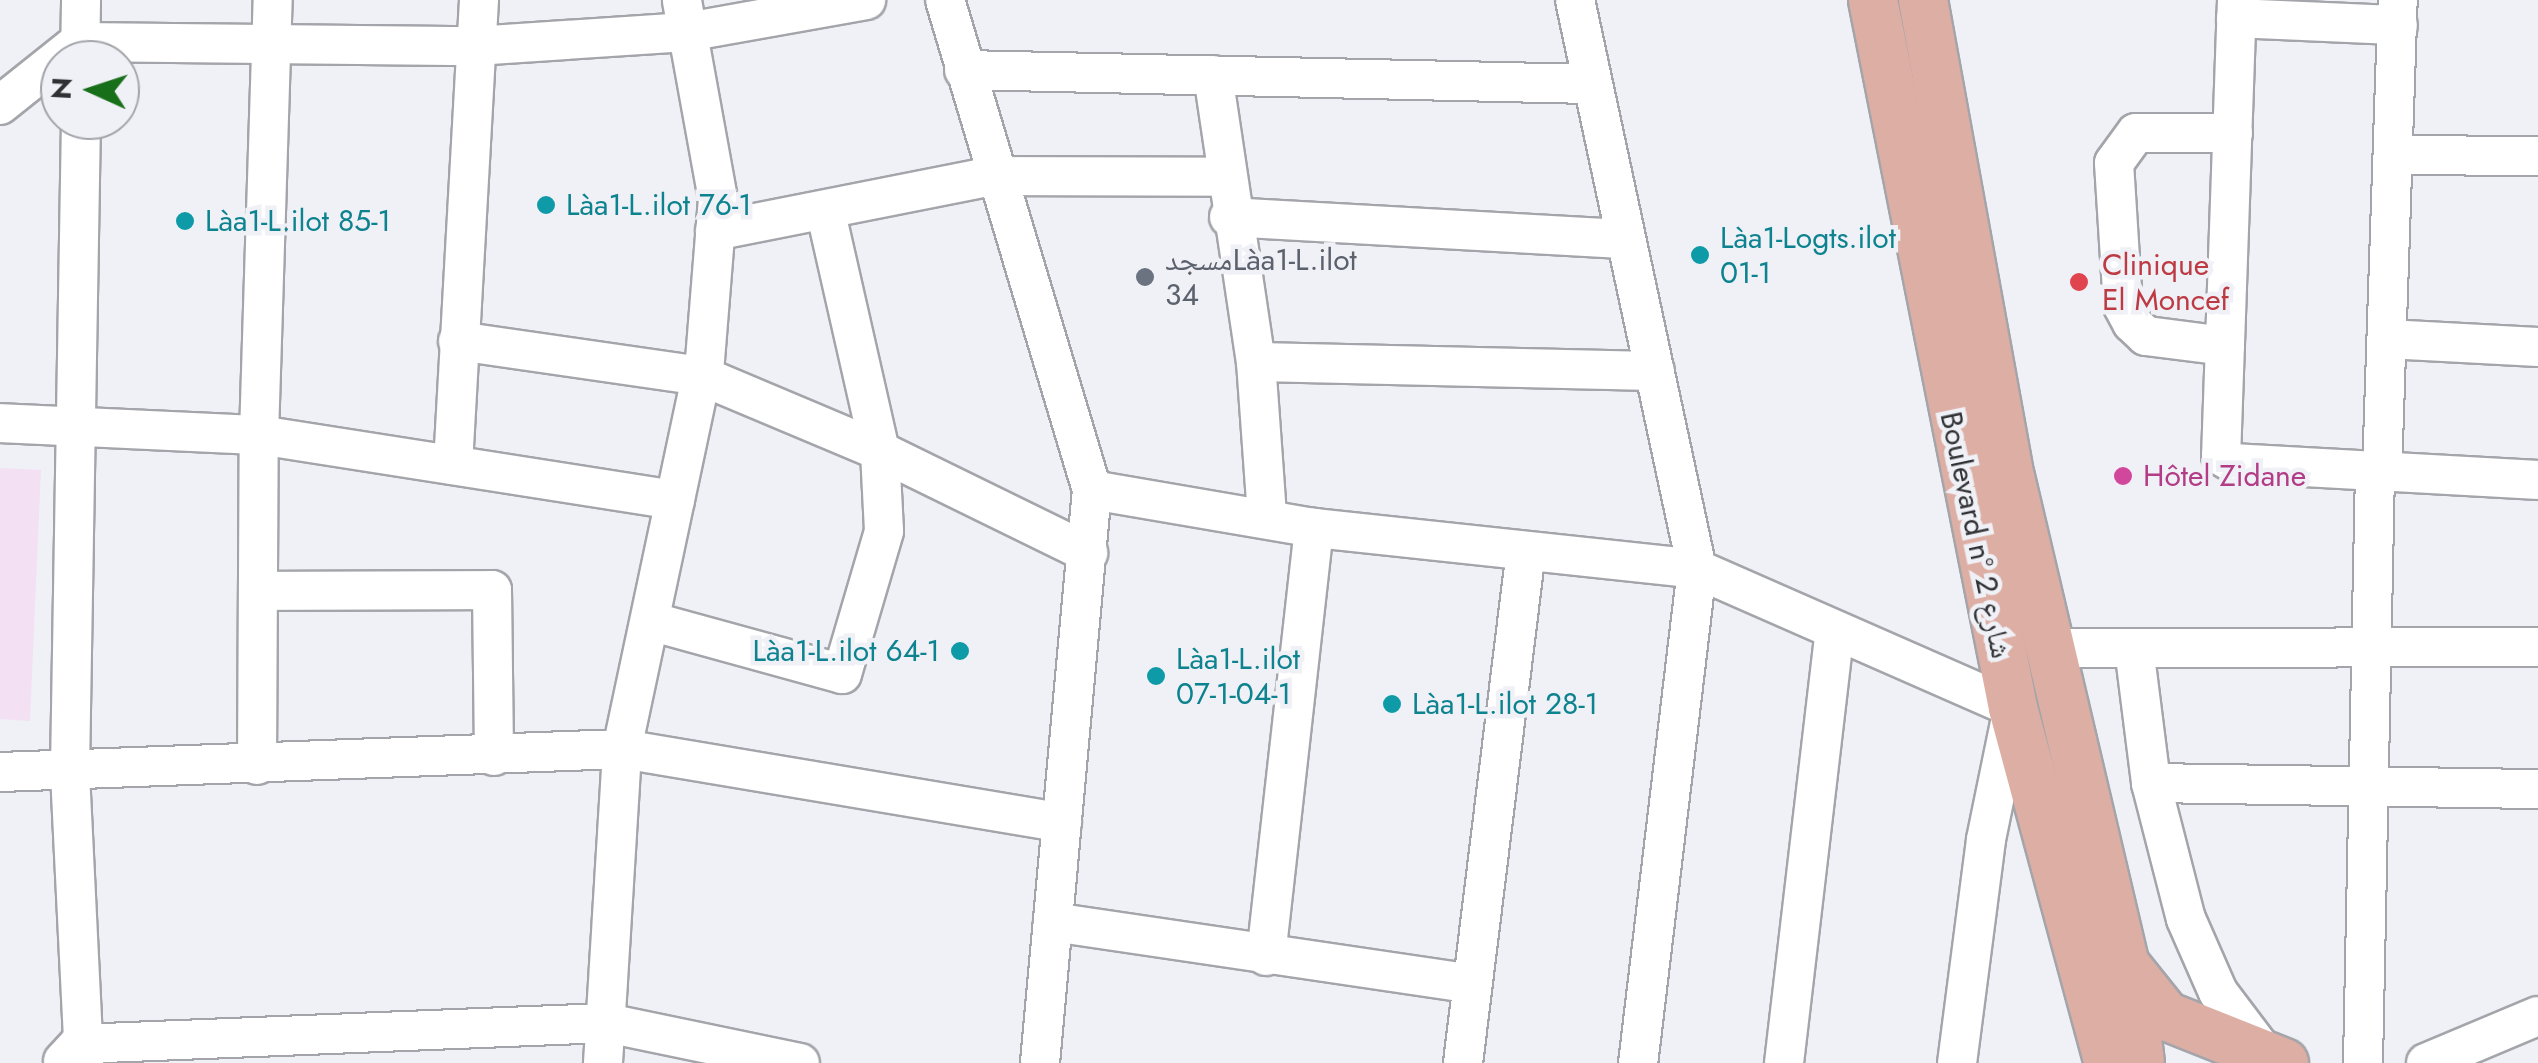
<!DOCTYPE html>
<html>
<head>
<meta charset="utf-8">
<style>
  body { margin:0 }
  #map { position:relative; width:2538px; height:1063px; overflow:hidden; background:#f0f1f7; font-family:Jost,"Noto Naskh Arabic",sans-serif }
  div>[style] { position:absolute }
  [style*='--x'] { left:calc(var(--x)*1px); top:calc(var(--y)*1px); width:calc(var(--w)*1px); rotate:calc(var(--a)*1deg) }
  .education>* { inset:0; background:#f3e1f3 }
  .roads { filter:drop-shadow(2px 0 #a4a5aa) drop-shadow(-2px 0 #a4a5aa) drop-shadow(0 2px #a4a5aa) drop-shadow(0 -2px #a4a5aa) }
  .minor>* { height:38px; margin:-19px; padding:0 19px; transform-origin:19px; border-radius:19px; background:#fff }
  .major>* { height:48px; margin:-24px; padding:0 24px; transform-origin:24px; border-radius:24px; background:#ddaea3 }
  .dots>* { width:28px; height:28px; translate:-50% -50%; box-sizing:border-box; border:5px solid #f0f1f7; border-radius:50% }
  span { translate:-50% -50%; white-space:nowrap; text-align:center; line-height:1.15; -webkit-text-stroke:9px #f0f1f7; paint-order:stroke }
  .culture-label { font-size:30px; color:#0d838f }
  .left { translate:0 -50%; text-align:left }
  .right { translate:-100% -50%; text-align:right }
  .worship-label { font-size:30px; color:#5b616d }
  .health-label { font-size:30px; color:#be3a42 }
  .hotel-label { font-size:30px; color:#b23c85 }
  .street-label { font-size:30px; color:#303133 }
  .north { position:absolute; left:40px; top:40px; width:100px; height:100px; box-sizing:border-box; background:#f0f1f7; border:2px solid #a3a4a9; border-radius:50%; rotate:273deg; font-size:28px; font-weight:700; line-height:40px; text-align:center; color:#303133 }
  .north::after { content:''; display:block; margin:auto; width:35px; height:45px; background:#186f1a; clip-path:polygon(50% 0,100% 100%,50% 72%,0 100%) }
</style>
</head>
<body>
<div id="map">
  <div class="education">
    <div style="clip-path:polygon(0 468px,41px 470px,30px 721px,0 719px)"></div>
  </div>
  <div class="roads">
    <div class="minor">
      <div style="--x:945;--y:0;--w:512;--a:73.3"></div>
      <div style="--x:1092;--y:490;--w:575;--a:95.19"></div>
      <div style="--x:1575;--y:0;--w:582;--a:77.9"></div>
      <div style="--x:1697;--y:569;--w:498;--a:96.8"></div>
      <div style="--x:2237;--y:0;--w:456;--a:92"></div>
      <div style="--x:2221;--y:456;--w:14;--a:30"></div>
      <div style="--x:2233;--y:463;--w:305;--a:3.2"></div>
      <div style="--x:2236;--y:18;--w:162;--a:2.5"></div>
      <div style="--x:80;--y:60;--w:60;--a:-89"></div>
      <div style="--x:964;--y:70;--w:627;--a:1.28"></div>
      <div style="--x:1213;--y:75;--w:290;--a:81.5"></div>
      <div style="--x:1256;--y:362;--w:153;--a:85.9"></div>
      <div style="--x:0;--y:105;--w:101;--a:-38.6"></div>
      <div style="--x:79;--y:42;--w:396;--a:0.6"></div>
      <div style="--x:475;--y:46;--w:212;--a:-3.8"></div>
      <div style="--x:687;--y:32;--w:182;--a:-10.1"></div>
      <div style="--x:81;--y:120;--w:653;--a:90.97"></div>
      <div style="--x:70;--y:773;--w:290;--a:87.2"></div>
      <div style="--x:2393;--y:155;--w:145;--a:0.4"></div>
      <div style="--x:1229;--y:217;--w:397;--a:3.2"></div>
      <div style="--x:715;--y:231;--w:284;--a:-11.2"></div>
      <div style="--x:994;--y:176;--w:230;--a:0.2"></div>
      <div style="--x:2387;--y:339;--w:151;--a:3"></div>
      <div style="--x:458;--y:341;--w:246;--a:8.2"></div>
      <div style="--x:702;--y:376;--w:193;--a:22.8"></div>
      <div style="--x:880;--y:451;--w:232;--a:26.1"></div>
      <div style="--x:2225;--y:346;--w:80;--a:-172.8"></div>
      <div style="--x:2146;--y:336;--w:19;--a:-137"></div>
      <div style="--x:2132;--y:323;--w:19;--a:-118"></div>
      <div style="--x:2123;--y:306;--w:143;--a:-93.6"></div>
      <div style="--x:2114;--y:163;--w:37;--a:-54"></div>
      <div style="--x:2136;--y:133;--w:97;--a:0"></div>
      <div style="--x:1256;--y:362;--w:399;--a:1.3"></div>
      <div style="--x:0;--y:423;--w:259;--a:2.7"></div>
      <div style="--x:259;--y:435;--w:421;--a:8.9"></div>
      <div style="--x:453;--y:465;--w:466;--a:-86.8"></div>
      <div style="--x:2382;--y:473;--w:473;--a:-88.1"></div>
      <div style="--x:1092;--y:490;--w:225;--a:9.7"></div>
      <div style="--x:1314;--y:528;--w:385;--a:6.1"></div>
      <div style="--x:1697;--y:569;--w:345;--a:23.7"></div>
      <div style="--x:2013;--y:708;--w:135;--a:101.6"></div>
      <div style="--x:1986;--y:840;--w:225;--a:97.4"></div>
      <div style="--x:258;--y:591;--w:234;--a:-0.2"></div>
      <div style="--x:492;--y:590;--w:166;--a:89.3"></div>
      <div style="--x:650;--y:621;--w:199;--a:15.4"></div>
      <div style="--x:842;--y:674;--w:149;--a:-73.6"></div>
      <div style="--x:884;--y:531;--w:80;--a:-92.9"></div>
      <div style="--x:880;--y:451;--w:244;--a:-102.8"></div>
      <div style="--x:2050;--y:648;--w:488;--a:-0.1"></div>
      <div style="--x:2134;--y:648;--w:136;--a:82.8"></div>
      <div style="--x:2151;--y:783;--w:140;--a:75.6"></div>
      <div style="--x:2186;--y:919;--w:80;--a:66.3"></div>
      <div style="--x:2218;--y:992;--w:83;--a:52.9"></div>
      <div style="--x:257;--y:765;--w:330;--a:-89.7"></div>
      <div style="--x:259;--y:435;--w:435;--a:-88.2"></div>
      <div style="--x:0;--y:772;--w:622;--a:-2.12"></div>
      <div style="--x:622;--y:749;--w:446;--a:9.5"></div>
      <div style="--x:2151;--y:783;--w:387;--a:0.9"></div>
      <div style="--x:1053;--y:922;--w:423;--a:8.4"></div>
      <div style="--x:1266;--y:956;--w:431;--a:-83.6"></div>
      <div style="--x:63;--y:1061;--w:23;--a:-47"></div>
      <div style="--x:79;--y:1044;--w:528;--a:-2.28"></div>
      <div style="--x:607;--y:1023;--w:197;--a:11.7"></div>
      <div style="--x:603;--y:1063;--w:315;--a:-86.5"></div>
      <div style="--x:622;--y:749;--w:398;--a:-78"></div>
      <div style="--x:705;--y:360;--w:162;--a:-85.4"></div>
      <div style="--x:718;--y:199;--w:202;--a:-100.3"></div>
      <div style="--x:1463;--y:1063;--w:516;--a:-82.99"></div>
      <div style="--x:1784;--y:1063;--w:431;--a:-83.3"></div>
      <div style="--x:2363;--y:1063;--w:591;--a:-88.84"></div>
      <div style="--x:2426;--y:1063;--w:121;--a:-22.8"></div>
    </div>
    <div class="major">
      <div style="--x:1873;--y:0;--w:722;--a:78.81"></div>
      <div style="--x:2013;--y:708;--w:368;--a:74.9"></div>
      <div style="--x:1923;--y:0;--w:485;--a:79.7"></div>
      <div style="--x:2010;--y:477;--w:532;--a:76.75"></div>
      <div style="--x:2132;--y:995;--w:68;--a:83.3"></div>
      <div style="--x:2126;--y:966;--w:64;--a:51.3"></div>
      <div style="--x:2166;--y:1016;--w:127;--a:21.7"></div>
    </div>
  </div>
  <div class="dots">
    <div style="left:546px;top:205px;background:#0f9aa8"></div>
    <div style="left:185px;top:221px;background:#0f9aa8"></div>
    <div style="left:1700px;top:255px;background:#0f9aa8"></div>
    <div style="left:1145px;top:277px;background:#6b7280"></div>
    <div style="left:2079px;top:282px;background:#e0444e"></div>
    <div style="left:2123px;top:476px;background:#d1479c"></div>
    <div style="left:960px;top:651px;background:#0f9aa8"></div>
    <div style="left:1156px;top:676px;background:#0f9aa8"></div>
    <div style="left:1392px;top:704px;background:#0f9aa8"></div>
  </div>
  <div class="culture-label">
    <span class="left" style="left:566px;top:205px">Làa1-L.ilot 76-1</span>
    <span class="left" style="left:205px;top:221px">Làa1-L.ilot 85-1</span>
    <span class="left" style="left:1720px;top:255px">Làa1-Logts.ilot<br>01-1</span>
    <span class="right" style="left:940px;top:651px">Làa1-L.ilot 64-1</span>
    <span class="left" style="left:1176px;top:676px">Làa1-L.ilot<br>07-1-04-1</span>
    <span class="left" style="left:1412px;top:704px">Làa1-L.ilot 28-1</span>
  </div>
  <div class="worship-label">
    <span class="left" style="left:1165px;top:277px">مسجدLàa1-L.ilot<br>34</span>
  </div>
  <div class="health-label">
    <span class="left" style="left:2102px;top:282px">Clinique<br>El Moncef</span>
  </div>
  <div class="hotel-label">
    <span class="left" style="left:2143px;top:476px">Hôtel Zidane</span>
  </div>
  <div class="street-label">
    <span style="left:1976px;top:535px;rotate:78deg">Boulevard n° شارع 2</span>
  </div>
  <div class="north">N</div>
</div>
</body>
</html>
